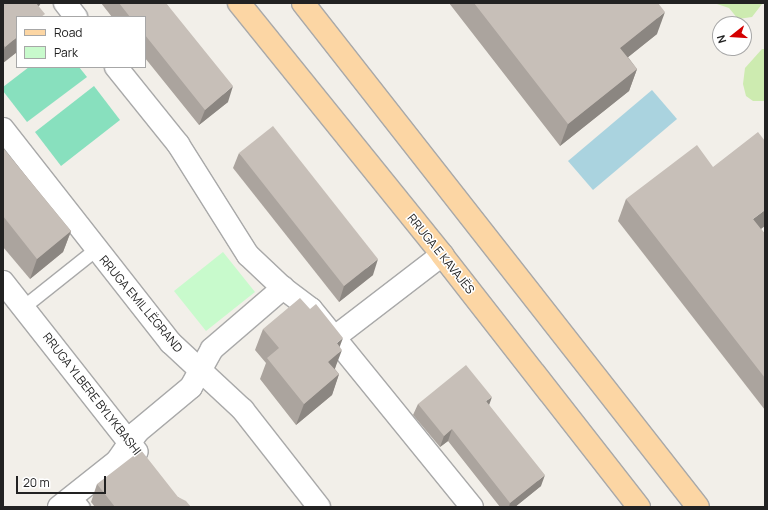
<!DOCTYPE html>
<html>
<head>
<meta charset="utf-8">
<style>
  body { margin:0 }
  #map { position:relative; width:768px; height:510px; overflow:hidden; background:#f2efe9; font-family:Manrope,sans-serif }
  div>[style] { position:absolute }
  [style*='--x'] { left:calc(var(--x)*1px); top:calc(var(--y)*1px); width:calc(var(--w)*1px); rotate:calc(var(--a)*1deg) }
  .grass>* { inset:0; background:#cdebb0 }
  .park>* { inset:0; background:#c8facc }
  .pitch>* { inset:0; background:#88e0be }
  .water>* { inset:0; background:#aad3df }
  .roads { filter:drop-shadow(1px 0 #a9a9a9) drop-shadow(-1px 0 #a9a9a9) drop-shadow(0 1px #a9a9a9) drop-shadow(0 -1px #a9a9a9) }
  .lane>* { height:13px; margin:-6.5px; padding:0 6.5px; transform-origin:6.5px; border-radius:6.5px; background:#fff }
  .street>* { height:22px; margin:-11px; padding:0 11px; transform-origin:11px; border-radius:11px; background:#fff }
  .primary>* { height:22px; margin:-11px; padding:0 11px; transform-origin:11px; border-radius:11px; background:#fcd6a4 }
  .wall>* { inset:0; background:#aba49e }
  .shaded-wall>* { inset:0; background:#8b8681 }
  .building>* { inset:0; background:#c7bfb8 }
  span { translate:-50% -50%; white-space:nowrap; text-align:center; line-height:1.15; -webkit-text-stroke:3px #fff; paint-order:stroke }
  .street-label { font-size:12px; color:#222 }
  .frame { position:absolute; inset:0; border:4px solid #222; pointer-events:none }
  .legend { position:absolute; left:16px; top:16px; width:130px; height:52px; box-sizing:border-box; background:#fff; border:1px solid #a7a7a7; margin:0; padding:5px 7px; list-style:none; font-size:12px; color:#222 }
  .legend li { display:flex; align-items:center; gap:8px; height:20px }
  .legend b { width:20px; border:1px solid #a7a7a7 }
  .north { position:absolute; left:712px; top:16px; width:40px; height:40px; box-sizing:border-box; background:#fff; border:1px solid #a7a7a7; border-radius:50%; rotate:253deg; font-size:11px; font-weight:700; line-height:16px; text-align:center; color:#222 }
  .north::after { content:''; display:block; margin:auto; width:14px; height:18px; background:#d40000; clip-path:polygon(50% 0,100% 100%,50% 72%,0 100%) }
  .scale { position:absolute; left:16px; top:476px; width:90px; height:18px; box-sizing:border-box; border:2px solid #222; border-top:0; padding-left:5px; font-size:12px; line-height:14px; white-space:nowrap; color:#222; -webkit-text-stroke:3px #fff; paint-order:stroke }
</style>
</head>
<body>
<div id="map">
  <div class="grass">
    <div style="clip-path:polygon(714px 3px,762px 3px,762px 4px,752px 17px,738px 19px,729px 8px)"></div>
    <div style="clip-path:polygon(762px 49px,765px 49px,765px 101px,753px 101px,746px 96px,743px 84px,745px 68px)"></div>
  </div>
  <div class="park">
    <div style="clip-path:polygon(223px 252px,255px 292px,206px 331px,174px 291px)"></div>
  </div>
  <div class="pitch">
    <div style="clip-path:polygon(29px 67px,79px 67px,87px 77px,27px 122px,3px 91px,3px 87px)"></div>
    <div style="clip-path:polygon(94px 86px,120px 120px,61px 166px,35px 132px)"></div>
  </div>
  <div class="water">
    <div style="clip-path:polygon(652px 90px,677px 119px,593px 190px,568px 161px)"></div>
  </div>
  <div class="roads">
    <div class="lane">
      <div style="--x:23;--y:307;--w:93;--a:-38.5"></div>
      <div style="--x:74;--y:496;--w:14;--a:51"></div>
    </div>
    <div class="street">
      <div style="--x:65;--y:3;--w:18;--a:52"></div>
      <div style="--x:116;--y:67;--w:99;--a:51.2"></div>
      <div style="--x:178;--y:144;--w:131;--a:57.8"></div>
      <div style="--x:248;--y:255;--w:48;--a:43.3"></div>
      <div style="--x:283;--y:288;--w:35;--a:37"></div>
      <div style="--x:311;--y:309;--w:255;--a:50.9"></div>
      <div style="--x:3;--y:129;--w:272;--a:51.9"></div>
      <div style="--x:171;--y:343;--w:98;--a:42.9"></div>
      <div style="--x:243;--y:410;--w:123;--a:51.9"></div>
      <div style="--x:3;--y:282;--w:216;--a:51.8"></div>
      <div style="--x:335;--y:337;--w:135;--a:-37.5"></div>
      <div style="--x:59;--y:507;--w:74;--a:-38.4"></div>
      <div style="--x:117;--y:461;--w:35;--a:-55"></div>
      <div style="--x:137;--y:432;--w:70;--a:-39.8"></div>
      <div style="--x:191;--y:387;--w:43;--a:-61.1"></div>
      <div style="--x:212;--y:349;--w:94;--a:-40.7"></div>
    </div>
    <div class="primary">
      <div style="--x:239;--y:3;--w:324;--a:51.1"></div>
      <div style="--x:442;--y:255;--w:320;--a:52"></div>
      <div style="--x:303;--y:3;--w:640;--a:51.91"></div>
    </div>
  </div>
  <div class="wall">
    <div style="clip-path:polygon(3px 3px,17px 52px,3px 63px)"></div>
    <div style="clip-path:polygon(101px 3px,166px 3px,228px 102px,199px 125px,145px 58px,145px 17px,112px 17px)"></div>
    <div style="clip-path:polygon(449px 3px,658px 3px,657px 34px,628px 57px,637px 69px,629px 91px,560px 146px)"></div>
    <div style="clip-path:polygon(3px 148px,71px 231px,63px 252px,30px 279px,3px 247px)"></div>
    <div style="clip-path:polygon(239px 153px,373px 275px,339px 302px,233px 168px)"></div>
    <div style="clip-path:polygon(626px 199px,761px 229px,765px 234px,765px 410px,618px 221px)"></div>
    <div style="clip-path:polygon(263px 329px,339px 347px,335px 369px,339px 374px,332px 395px,296px 425px,260px 379px,266px 363px,255px 350px)"></div>
    <div style="clip-path:polygon(418px 404px,489px 405px,541px 486px,515px 507px,500px 507px,448px 441px,440px 447px,413px 415px)"></div>
    <div style="clip-path:polygon(97px 484px,178px 497px,191px 507px,95px 507px,91px 502px)"></div>
  </div>
  <div class="shaded-wall">
    <div style="clip-path:polygon(30px 3px,41px 3px,39px 6px,26px 17px)"></div>
    <div style="clip-path:polygon(665px 12px,657px 34px,612px 70px,620px 48px)"></div>
    <div style="clip-path:polygon(17px 37px,17px 52px,3px 63px,3px 53px,5px 47px)"></div>
    <div style="clip-path:polygon(637px 69px,629px 91px,560px 146px,568px 124px)"></div>
    <div style="clip-path:polygon(233px 86px,228px 102px,199px 125px,205px 110px)"></div>
    <div style="clip-path:polygon(765px 210px,765px 226px,745px 241px,753px 219px)"></div>
    <div style="clip-path:polygon(71px 231px,63px 252px,30px 279px,37px 259px)"></div>
    <div style="clip-path:polygon(378px 259px,373px 275px,339px 302px,344px 286px)"></div>
    <div style="clip-path:polygon(343px 338px,337px 354px,342px 350px,334px 371px,328px 362px,337px 343px)"></div>
    <div style="clip-path:polygon(339px 374px,332px 395px,296px 425px,304px 404px)"></div>
    <div style="clip-path:polygon(492px 397px,488px 408px,486px 401px)"></div>
    <div style="clip-path:polygon(452px 429px,448px 441px,440px 447px,444px 436px)"></div>
    <div style="clip-path:polygon(545px 475px,541px 486px,515px 507px,509px 507px,510px 503px)"></div>
  </div>
  <div class="building">
    <div style="clip-path:polygon(3px 3px,36px 3px,45px 14px,41px 17px,17px 17px,17px 37px,5px 47px,3px 44px)"></div>
    <div style="clip-path:polygon(119px 3px,166px 3px,233px 86px,205px 110px,145px 35px,145px 17px,130px 17px)"></div>
    <div style="clip-path:polygon(474px 3px,658px 3px,665px 12px,620px 48px,637px 69px,568px 124px)"></div>
    <div style="clip-path:polygon(273px 126px,378px 259px,344px 286px,239px 153px)"></div>
    <div style="clip-path:polygon(758px 132px,765px 141px,765px 210px,753px 219px,765px 234px,765px 378px,626px 199px,697px 145px,713px 167px)"></div>
    <div style="clip-path:polygon(3px 148px,71px 231px,37px 259px,3px 216px)"></div>
    <div style="clip-path:polygon(300px 298px,310px 309px,316px 304px,343px 338px,337px 343px,342px 350px,328px 362px,339px 374px,304px 404px,267px 358px,279px 348px,263px 329px)"></div>
    <div style="clip-path:polygon(466px 365px,492px 397px,486px 401px,545px 475px,510px 503px,452px 429px,444px 436px,418px 404px)"></div>
    <div style="clip-path:polygon(141px 450px,178px 497px,186px 501px,191px 507px,115px 507px,97px 484px)"></div>
  </div>
  <div class="street-label">
    <span style="left:441px;top:254px;rotate:51deg">RRUGA E KAVAJËS</span>
    <span style="left:141px;top:304px;rotate:50deg">RRUGA EMIL LËGRAND</span>
    <span style="left:92px;top:394px;rotate:52deg">RRUGA YLBERE BYLYKBASHI</span>
  </div>
  <div class="frame"></div>
  <ul class="legend">
  <li><b style="height:5px;background:#fcd6a4"></b>Road</li>
  <li><b style="height:11px;background:#c8facc"></b>Park</li>
  </ul>
  <div class="north">N</div>
  <div class="scale">20 m</div>
</div>
</body>
</html>
